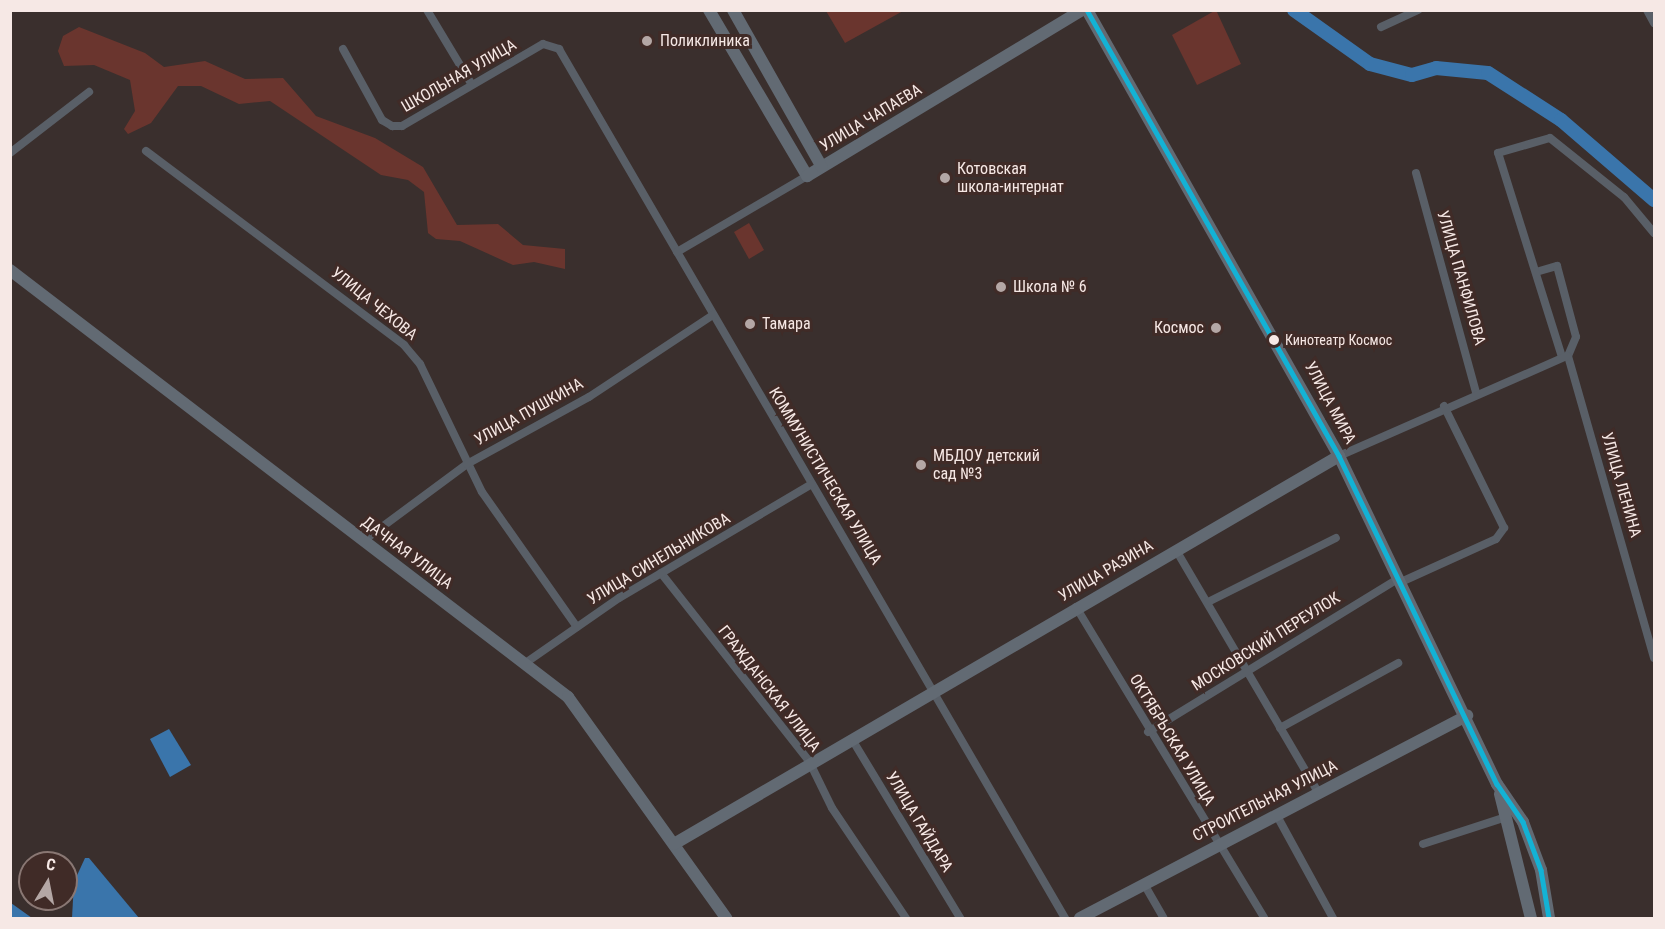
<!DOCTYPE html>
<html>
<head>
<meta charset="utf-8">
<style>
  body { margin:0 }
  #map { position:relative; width:1665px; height:929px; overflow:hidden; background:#3a2f2d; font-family:"Roboto Condensed",sans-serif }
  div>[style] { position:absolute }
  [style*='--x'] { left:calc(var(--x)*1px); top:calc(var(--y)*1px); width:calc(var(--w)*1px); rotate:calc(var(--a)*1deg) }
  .green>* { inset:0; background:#6a352e }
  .water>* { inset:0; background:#3a75ab }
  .river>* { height:14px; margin:-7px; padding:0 7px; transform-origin:7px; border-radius:7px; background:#3a75ab }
  .street>* { height:8px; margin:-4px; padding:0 4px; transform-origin:4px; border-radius:4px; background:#595f67 }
  .secondary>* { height:12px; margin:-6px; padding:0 6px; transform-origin:6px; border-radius:6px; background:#626a73 }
  .bus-1>* { height:4.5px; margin:-2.25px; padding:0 2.25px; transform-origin:2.25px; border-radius:2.25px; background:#13b2d5 }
  .dots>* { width:16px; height:16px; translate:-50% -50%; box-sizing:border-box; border:3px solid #402b27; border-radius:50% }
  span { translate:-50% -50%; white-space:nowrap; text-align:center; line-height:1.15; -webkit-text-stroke:6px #402b27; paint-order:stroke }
  .bus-label { font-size:14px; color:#f6e8e5 }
  .left { translate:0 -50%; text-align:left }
  .poi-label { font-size:16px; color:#f6e8e5 }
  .right { translate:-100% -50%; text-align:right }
  .street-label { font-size:16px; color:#f6e8e5 }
  .frame { position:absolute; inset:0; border:12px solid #f6e8e5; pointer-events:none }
  .north { position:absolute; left:18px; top:851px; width:60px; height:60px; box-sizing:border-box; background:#402b27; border:2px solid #897773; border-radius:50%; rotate:10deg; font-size:16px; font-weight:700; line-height:24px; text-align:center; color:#f6e8e5 }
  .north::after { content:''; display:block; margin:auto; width:21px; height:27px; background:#b4a7a5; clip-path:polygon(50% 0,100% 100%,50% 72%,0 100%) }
</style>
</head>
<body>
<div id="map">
  <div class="green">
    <div style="clip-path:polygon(1216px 10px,1241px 64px,1197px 85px,1172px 35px)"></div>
    <div style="clip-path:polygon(826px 11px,903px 11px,845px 43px)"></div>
    <div style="clip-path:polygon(79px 27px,145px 53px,164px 67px,205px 61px,245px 79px,283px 78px,316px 116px,375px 138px,423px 167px,457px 225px,498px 224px,523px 245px,565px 249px,565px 269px,534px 262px,513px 265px,460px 241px,436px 239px,428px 233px,424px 192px,408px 180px,381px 175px,270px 101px,239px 104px,201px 86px,178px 86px,151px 123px,128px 134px,124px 129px,135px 111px,130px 80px,94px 65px,64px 66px,58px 51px,63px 36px)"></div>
    <div style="clip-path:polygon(749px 223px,764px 250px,749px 259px,734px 232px)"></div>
  </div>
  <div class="water">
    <div style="clip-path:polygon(169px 729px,191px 765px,170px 777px,150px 739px)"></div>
    <div style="clip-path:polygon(85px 858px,89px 858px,139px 918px,72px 918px,74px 882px)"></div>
    <div style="clip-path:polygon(10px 903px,11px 903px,32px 918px,11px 918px)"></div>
  </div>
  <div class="river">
    <div style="--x:1294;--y:10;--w:93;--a:35.4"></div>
    <div style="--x:1370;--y:64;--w:43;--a:14.7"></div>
    <div style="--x:1412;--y:75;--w:25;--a:-16"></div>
    <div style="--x:1436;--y:68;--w:52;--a:5.5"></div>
    <div style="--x:1488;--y:73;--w:87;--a:32.8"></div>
    <div style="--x:1561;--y:120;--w:123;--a:40.7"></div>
  </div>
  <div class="street">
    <div style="--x:427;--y:10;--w:87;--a:59"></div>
    <div style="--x:1647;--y:10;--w:15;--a:62"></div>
    <div style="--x:1381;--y:27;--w:41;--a:-24.7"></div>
    <div style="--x:343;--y:49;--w:81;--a:61.2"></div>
    <div style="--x:382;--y:120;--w:12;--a:31"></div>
    <div style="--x:392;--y:126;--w:10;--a:0"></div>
    <div style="--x:402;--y:126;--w:163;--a:-30.2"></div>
    <div style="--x:543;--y:44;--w:17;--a:17"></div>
    <div style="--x:559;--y:49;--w:1006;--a:59.79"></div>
    <div style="--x:146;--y:151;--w:323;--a:36.9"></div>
    <div style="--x:404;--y:345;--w:25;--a:50"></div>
    <div style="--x:420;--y:364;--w:142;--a:64.2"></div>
    <div style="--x:482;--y:492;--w:165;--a:54.9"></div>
    <div style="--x:10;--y:153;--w:100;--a:-37.7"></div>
    <div style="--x:1416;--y:173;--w:227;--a:74.7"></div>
    <div style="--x:677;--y:252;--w:151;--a:-30.3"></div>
    <div style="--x:1536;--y:272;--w:22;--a:-16"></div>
    <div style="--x:1557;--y:266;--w:73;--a:75"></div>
    <div style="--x:1576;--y:337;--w:21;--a:113"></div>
    <div style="--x:1568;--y:356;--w:314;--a:74.1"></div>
    <div style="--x:1562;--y:357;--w:214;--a:-107.4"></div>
    <div style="--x:1498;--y:153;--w:54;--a:-16.1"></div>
    <div style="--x:1550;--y:138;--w:95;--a:38.6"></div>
    <div style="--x:1624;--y:197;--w:47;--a:50.2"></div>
    <div style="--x:1339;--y:456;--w:249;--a:-23.7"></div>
    <div style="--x:363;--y:541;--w:129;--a:-36.5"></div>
    <div style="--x:467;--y:464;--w:139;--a:-28.8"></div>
    <div style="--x:589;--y:397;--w:149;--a:-33.5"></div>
    <div style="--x:1176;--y:550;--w:281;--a:59.6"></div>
    <div style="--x:661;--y:573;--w:239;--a:51.8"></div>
    <div style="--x:809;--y:761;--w:52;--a:63.9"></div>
    <div style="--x:832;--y:808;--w:133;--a:56.1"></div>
    <div style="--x:1401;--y:582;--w:104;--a:-24.4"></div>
    <div style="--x:1496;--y:539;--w:14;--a:-54"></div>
    <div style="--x:1504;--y:528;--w:136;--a:-116.2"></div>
    <div style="--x:1208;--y:602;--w:143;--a:-26.6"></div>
    <div style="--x:1076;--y:607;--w:363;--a:58.8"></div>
    <div style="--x:524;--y:664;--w:116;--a:-34.8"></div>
    <div style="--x:619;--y:598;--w:224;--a:-30.6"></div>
    <div style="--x:1280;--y:728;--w:135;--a:-28.8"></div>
    <div style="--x:1148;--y:732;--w:294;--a:-31.5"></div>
    <div style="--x:853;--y:741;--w:207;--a:58.8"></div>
    <div style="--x:1276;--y:814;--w:119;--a:61.3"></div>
    <div style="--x:1423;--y:844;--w:87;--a:-18"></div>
    <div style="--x:1144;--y:884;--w:39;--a:60"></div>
  </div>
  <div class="secondary">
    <div style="--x:709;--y:10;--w:193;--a:59.4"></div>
    <div style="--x:807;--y:176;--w:321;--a:-31.1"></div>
    <div style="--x:733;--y:10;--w:180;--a:60.5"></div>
    <div style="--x:1087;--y:10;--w:512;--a:60.53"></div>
    <div style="--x:1339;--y:456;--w:364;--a:64.3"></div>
    <div style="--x:1497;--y:784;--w:46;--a:55.6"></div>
    <div style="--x:1523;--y:822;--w:51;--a:69.4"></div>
    <div style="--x:1541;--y:870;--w:49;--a:80.5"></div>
    <div style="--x:10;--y:270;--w:703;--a:37.42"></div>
    <div style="--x:568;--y:697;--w:272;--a:54.4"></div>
    <div style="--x:1500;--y:794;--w:128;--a:76"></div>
    <div style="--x:674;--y:844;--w:770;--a:-30.26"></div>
    <div style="--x:1080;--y:918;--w:437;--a:-27.6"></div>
  </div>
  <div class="bus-1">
    <div style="--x:1087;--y:10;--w:512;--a:60.53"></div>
    <div style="--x:1339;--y:456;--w:364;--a:64.3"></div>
    <div style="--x:1497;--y:784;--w:46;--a:55.6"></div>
    <div style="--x:1523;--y:822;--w:51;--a:69.4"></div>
    <div style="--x:1541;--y:870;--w:49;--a:80.5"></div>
  </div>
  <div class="dots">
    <div style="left:647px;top:41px;background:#b4a7a5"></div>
    <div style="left:945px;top:178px;background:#b4a7a5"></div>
    <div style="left:1001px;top:287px;background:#b4a7a5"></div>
    <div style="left:750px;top:324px;background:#b4a7a5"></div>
    <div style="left:1216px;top:328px;background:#b4a7a5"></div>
    <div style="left:1274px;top:340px;background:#f6e8e5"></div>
    <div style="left:921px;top:465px;background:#b4a7a5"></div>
  </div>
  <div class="bus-label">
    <span class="left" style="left:1285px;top:340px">Кинотеатр Космос</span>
  </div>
  <div class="poi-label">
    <span class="left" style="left:660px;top:41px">Поликлиника</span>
    <span class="left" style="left:957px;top:178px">Котовская<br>школа-интернат</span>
    <span class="left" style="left:1013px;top:287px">Школа № 6</span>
    <span class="left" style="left:762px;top:324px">Тамара</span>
    <span class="right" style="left:1204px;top:328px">Космос</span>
    <span class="left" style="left:933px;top:465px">МБДОУ детский<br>сад №3</span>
  </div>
  <div class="street-label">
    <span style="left:459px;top:76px;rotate:-30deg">ШКОЛЬНАЯ УЛИЦА</span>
    <span style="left:871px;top:118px;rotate:-31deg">УЛИЦА ЧАПАЕВА</span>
    <span style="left:1461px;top:278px;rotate:74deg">УЛИЦА ПАНФИЛОВА</span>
    <span style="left:374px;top:304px;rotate:39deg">УЛИЦА ЧЕХОВА</span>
    <span style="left:1330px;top:403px;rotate:62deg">УЛИЦА МИРА</span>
    <span style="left:529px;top:412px;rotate:-29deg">УЛИЦА ПУШКИНА</span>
    <span style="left:825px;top:476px;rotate:59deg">КОММУНИСТИЧЕСКАЯ УЛИЦА</span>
    <span style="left:1621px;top:485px;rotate:74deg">УЛИЦА ЛЕНИНА</span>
    <span style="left:407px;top:553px;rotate:37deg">ДАЧНАЯ УЛИЦА</span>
    <span style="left:659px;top:559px;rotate:-31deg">УЛИЦА СИНЕЛЬНИКОВА</span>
    <span style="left:1106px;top:571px;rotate:-30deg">УЛИЦА РАЗИНА</span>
    <span style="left:1266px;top:642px;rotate:-32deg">МОСКОВСКИЙ ПЕРЕУЛОК</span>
    <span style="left:769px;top:689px;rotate:52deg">ГРАЖДАНСКАЯ УЛИЦА</span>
    <span style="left:1172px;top:740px;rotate:59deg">ОКТЯБРЬСКАЯ УЛИЦА</span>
    <span style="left:1265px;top:801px;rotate:-27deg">СТРОИТЕЛЬНАЯ УЛИЦА</span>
    <span style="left:919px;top:822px;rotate:59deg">УЛИЦА ГАЙДАРА</span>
  </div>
  <div class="frame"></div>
  <div class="north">С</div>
</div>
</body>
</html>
